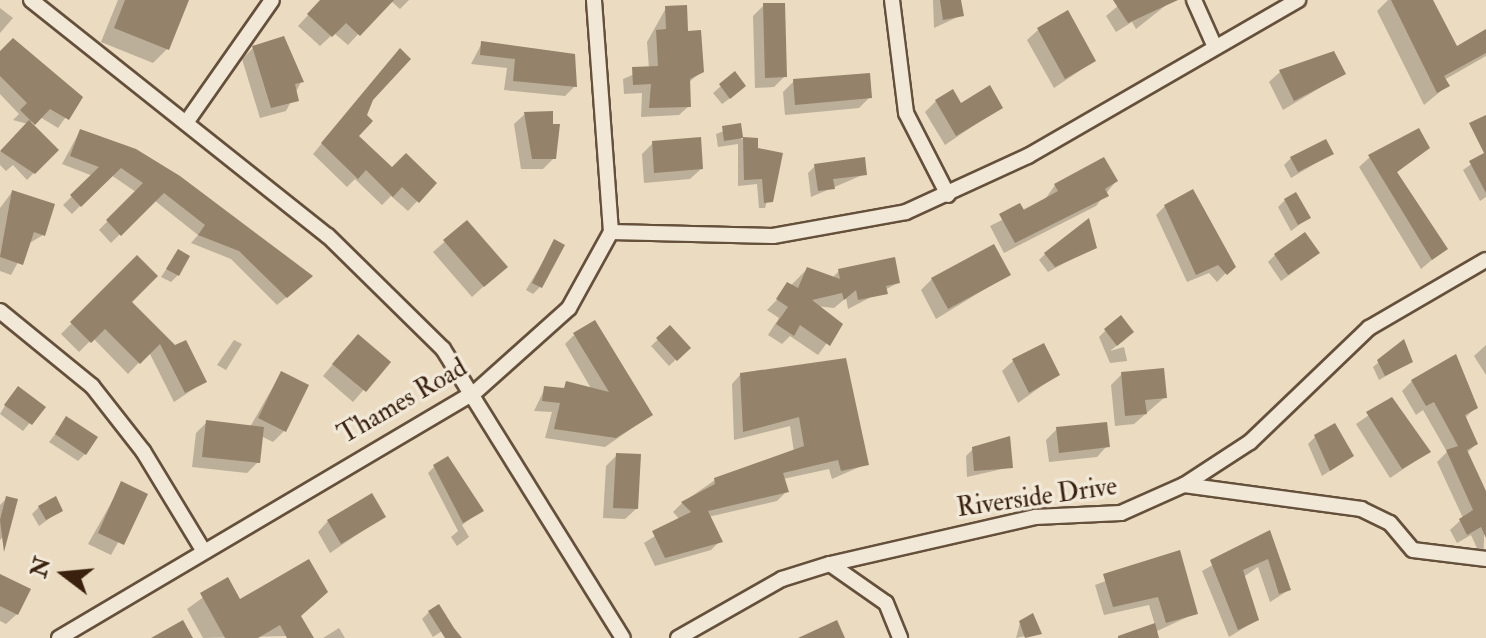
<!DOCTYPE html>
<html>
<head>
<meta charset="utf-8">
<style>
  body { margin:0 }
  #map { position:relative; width:1486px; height:638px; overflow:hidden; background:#eadbc1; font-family:"IM FELL Double Pica",serif }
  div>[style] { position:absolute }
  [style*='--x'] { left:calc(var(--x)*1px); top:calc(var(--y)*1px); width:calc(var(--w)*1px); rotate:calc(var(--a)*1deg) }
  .shadow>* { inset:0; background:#0003 }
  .building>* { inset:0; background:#95826b }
  .roads { filter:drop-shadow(2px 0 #65503b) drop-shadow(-2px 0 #65503b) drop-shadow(0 2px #65503b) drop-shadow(0 -2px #65503b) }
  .minor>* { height:14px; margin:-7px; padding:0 7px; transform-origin:7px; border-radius:7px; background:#f1e8d7 }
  span { translate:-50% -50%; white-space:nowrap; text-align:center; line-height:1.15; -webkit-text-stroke:7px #f1e8d7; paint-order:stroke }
  .street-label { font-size:26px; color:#39210e }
  .north { position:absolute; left:24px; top:534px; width:80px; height:80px; -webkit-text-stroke:6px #f1e8d7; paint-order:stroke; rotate:286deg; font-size:22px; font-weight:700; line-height:32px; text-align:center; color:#39210e }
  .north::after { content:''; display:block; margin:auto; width:28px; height:36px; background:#39210e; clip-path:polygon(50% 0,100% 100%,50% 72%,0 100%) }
</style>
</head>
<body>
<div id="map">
  <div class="shadow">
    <div style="clip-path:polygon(118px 0,187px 0,168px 48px,153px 63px,101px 42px)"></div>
    <div style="clip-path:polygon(322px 0,409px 0,400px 9px,390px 0,348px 45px,334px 33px,320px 46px,298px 26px)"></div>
    <div style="clip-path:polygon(933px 0,959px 0,962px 15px,934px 28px)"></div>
    <div style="clip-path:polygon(1125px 0,1161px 0,1165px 6px,1136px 29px,1132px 22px,1116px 32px,1106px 16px)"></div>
    <div style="clip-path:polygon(1388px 0,1430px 0,1456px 49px,1486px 31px,1486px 56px,1444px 80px,1447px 86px,1424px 105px,1377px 11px)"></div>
    <div style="clip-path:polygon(764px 5px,785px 76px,774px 87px,755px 88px,753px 16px)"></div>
    <div style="clip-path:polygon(0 8px,13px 18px,0 33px)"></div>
    <div style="clip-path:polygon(666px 8px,702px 71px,688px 83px,689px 106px,679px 115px,641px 117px,642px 93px,624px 94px,623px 79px,649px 68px,647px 42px)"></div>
    <div style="clip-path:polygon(1038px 30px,1094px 61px,1054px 88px,1027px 40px)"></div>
    <div style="clip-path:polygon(482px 43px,575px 86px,565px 96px,504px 90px,507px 68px,471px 64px)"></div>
    <div style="clip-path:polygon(253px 48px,301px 82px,286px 111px,260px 118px,242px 59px)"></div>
    <div style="clip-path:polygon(0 54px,80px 97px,58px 128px,40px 117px,29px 123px,56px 150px,27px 180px,13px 165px,6px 171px,0 165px,0 152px,28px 124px,13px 120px,19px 114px,0 94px)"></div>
    <div style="clip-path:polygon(391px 60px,356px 136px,392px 169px,434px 183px,408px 211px,391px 196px,382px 205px,355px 179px,347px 187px,313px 154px)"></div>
    <div style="clip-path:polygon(1280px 72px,1343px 74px,1283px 110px,1269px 82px)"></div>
    <div style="clip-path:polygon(735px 74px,737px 93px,722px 104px,713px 93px)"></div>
    <div style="clip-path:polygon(794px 81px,870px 97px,859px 108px,785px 115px,783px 92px)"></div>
    <div style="clip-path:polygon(936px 101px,960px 105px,1001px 107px,945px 145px,925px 112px)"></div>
    <div style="clip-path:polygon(525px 114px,554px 158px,543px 169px,521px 169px,514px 124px)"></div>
    <div style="clip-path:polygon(739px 125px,741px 139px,756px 140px,756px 150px,781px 154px,765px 208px,759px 208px,757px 184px,738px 186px,738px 144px,718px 147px,716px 134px)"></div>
    <div style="clip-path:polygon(80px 131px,302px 284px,277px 305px,231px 259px,191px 243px,198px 235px,154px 200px,111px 243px,99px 230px,136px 192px,111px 175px,72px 214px,63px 205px,93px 176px,62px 164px)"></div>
    <div style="clip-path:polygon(653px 143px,701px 169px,690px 179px,644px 183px,642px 154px)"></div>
    <div style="clip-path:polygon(1427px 147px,1395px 174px,1445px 249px,1421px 269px,1359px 167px,1370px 157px)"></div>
    <div style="clip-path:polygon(1331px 154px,1291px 178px,1284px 165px,1291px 158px)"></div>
    <div style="clip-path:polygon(1486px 154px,1486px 197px,1480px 201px,1463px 170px)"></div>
    <div style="clip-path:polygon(815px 166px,865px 174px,811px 197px,808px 173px)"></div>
    <div style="clip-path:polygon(1116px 181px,1096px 206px,1004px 253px,990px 226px,1046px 198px,1055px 185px)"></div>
    <div style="clip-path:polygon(12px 192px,43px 235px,28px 244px,11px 275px,0 271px,0 208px)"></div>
    <div style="clip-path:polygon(1285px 200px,1308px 218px,1291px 231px,1278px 207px)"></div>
    <div style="clip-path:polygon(1165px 206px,1233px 266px,1217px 282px,1209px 273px,1187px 282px,1156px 215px)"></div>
    <div style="clip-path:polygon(467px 222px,494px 277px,472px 297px,433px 252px)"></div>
    <div style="clip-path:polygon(555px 242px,540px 287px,533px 294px,526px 290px)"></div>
    <div style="clip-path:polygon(1094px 247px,1048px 272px,1039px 260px,1045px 254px)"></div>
    <div style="clip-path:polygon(178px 252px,178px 275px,171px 282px,161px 277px)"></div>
    <div style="clip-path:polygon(1275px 255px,1310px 260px,1281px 281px,1268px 262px)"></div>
    <div style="clip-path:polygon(137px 258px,130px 302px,204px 382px,174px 402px,149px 352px,128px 374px,93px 338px,79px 352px,61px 334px)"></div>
    <div style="clip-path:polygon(807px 269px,832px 278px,839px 271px,898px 283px,848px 309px,846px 298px,834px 308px,816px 306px,840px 325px,818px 355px,790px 336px,782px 344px,768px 335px,779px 318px,767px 310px)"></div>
    <div style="clip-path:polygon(1008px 275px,936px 319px,921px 290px,932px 279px)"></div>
    <div style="clip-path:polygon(670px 328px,688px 348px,669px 366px,651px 346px)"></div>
    <div style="clip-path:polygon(1106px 330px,1125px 339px,1110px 351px,1124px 347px,1127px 360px,1127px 361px,1110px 363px,1099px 337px)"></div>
    <div style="clip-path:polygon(574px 335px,651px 415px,605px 447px,545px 438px,552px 412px,534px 411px,545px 388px,592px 390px,565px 344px)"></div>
    <div style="clip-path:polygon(234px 340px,242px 344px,226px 370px,217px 365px)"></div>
    <div style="clip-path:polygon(1486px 345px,1486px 375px,1474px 356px)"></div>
    <div style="clip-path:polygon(347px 347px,388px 362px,353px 402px,323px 376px)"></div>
    <div style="clip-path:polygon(1013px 361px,1057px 375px,1018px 403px,1002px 371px)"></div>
    <div style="clip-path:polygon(1379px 362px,1411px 362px,1379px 380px,1373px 367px)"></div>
    <div style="clip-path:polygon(281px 373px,284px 431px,273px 442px,261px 436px,258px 462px,247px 473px,192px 467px,196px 433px,207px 422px,250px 427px)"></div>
    <div style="clip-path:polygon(741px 374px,866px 464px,832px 479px,829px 469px,783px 479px,787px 491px,777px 501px,708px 517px,720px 541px,711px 550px,655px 566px,644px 543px,680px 520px,673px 512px,682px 503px,715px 480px,794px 452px,790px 426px,734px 440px,732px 384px)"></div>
    <div style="clip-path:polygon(1122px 374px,1165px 397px,1134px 424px,1115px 426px,1111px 385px)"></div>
    <div style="clip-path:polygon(1412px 381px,1476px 407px,1466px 417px,1476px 444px,1467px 453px,1486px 496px,1483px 561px,1471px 535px,1457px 543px,1450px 530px,1463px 518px,1437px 462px,1447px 452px,1423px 410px,1416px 415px,1402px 391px)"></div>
    <div style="clip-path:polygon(11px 396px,43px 407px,23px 431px,0 414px)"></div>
    <div style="clip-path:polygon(1391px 400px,1429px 452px,1390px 478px,1356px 424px)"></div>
    <div style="clip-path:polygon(67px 419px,85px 454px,78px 461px,49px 442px)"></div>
    <div style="clip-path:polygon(1057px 429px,1107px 446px,1097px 457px,1049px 462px,1046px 440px)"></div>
    <div style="clip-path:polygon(1315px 437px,1352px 456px,1322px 476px,1308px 444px)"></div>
    <div style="clip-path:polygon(973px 449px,1011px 467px,967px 477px,966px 456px)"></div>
    <div style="clip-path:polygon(617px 455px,636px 509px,625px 519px,603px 518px,606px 466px)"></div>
    <div style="clip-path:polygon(434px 467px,481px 511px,462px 525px,469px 537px,457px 546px,451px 537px,458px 531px,428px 473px)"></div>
    <div style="clip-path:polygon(122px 484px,145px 495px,111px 555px,88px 544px)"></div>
    <div style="clip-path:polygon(7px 498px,8px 532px,0 540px,0 505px)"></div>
    <div style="clip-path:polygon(39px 507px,61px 510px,39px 526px,32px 514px)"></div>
    <div style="clip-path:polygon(383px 517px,330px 553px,318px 532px,328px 521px)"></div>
    <div style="clip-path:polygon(1269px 533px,1289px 590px,1270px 602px,1258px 567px,1239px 580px,1257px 620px,1229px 637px,1202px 571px)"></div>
    <div style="clip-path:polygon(1178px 553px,1196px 613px,1155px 632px,1157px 638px,1123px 638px,1155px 625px,1149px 605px,1104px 615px,1095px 585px)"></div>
    <div style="clip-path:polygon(0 576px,17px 614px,6px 624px,0 621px)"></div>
    <div style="clip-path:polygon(227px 580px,240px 601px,299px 617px,288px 636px,203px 638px,187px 609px)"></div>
    <div style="clip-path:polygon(429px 612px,442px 631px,433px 637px,422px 619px)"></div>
    <div style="clip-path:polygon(1020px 623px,1039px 633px,1016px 638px)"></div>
    <div style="clip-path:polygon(339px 628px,345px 638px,323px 638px)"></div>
  </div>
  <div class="building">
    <div style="clip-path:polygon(125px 0,189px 0,169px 50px,114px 28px)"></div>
    <div style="clip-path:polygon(320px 0,394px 0,360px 36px,346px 23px,332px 37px,307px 14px)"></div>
    <div style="clip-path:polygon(940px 0,961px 0,964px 16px,943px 20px)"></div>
    <div style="clip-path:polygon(1113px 0,1178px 0,1128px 23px)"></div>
    <div style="clip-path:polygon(1391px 0,1433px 0,1457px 46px,1486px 29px,1486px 53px,1444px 76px,1450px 86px,1437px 93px)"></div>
    <div style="clip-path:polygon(763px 3px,785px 3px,787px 77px,765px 78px)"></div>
    <div style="clip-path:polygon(687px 5px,688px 31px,701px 30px,704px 72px,690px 79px,691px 107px,649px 108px,651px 84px,633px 85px,632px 67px,658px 66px,656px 30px,666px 29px,665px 6px)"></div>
    <div style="clip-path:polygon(1068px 10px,1096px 61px,1065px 79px,1037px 28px)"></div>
    <div style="clip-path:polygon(284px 36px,304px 82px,295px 84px,299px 101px,271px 108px,252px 46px)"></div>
    <div style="clip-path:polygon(13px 38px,83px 97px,69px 120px,50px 109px,35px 125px,20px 110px,27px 103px,0 76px,0 51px)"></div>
    <div style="clip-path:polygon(481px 41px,575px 54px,577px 87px,513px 81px,515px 59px,480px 55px)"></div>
    <div style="clip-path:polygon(400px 48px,411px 59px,373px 100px,367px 115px,373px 121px,359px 136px,392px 167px,406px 153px,437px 183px,419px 203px,402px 187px,393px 197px,366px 170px,358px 179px,321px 143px)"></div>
    <div style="clip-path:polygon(1334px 51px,1346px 74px,1294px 101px,1279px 70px)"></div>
    <div style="clip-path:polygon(735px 71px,746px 86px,730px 99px,719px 84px)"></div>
    <div style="clip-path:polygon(870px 73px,872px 98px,795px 105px,793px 79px)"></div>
    <div style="clip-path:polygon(990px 85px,1003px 108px,956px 136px,935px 100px,953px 89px,961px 103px)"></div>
    <div style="clip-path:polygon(553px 111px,553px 124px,560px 124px,556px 159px,532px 159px,524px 112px)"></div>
    <div style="clip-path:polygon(1486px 115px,1486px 193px,1469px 161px,1484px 153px,1469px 123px)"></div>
    <div style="clip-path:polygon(29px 120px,59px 150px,35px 174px,0 151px)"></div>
    <div style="clip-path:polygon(741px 123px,743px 137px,758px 138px,758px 148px,783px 153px,773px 202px,764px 203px,762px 179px,744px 180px,743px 138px,724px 141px,722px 126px)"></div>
    <div style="clip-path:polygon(1419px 128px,1430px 148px,1397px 172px,1448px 249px,1432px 260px,1368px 155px)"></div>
    <div style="clip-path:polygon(80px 129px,136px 149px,180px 176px,313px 276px,287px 298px,239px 251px,198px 235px,205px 225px,164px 193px,121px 236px,106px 220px,143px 183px,121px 168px,81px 207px,70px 195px,99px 167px,70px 156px)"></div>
    <div style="clip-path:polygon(701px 137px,703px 169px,654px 173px,652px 141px)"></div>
    <div style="clip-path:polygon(1326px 139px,1334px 154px,1298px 172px,1290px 157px)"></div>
    <div style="clip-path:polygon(865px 157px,867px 175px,833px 179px,835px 189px,818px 191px,814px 164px)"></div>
    <div style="clip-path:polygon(1104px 157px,1118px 181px,1105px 189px,1109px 196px,1015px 243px,999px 214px,1020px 203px,1024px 210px,1058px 191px,1054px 184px)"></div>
    <div style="clip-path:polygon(1193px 189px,1236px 267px,1227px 275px,1218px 265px,1196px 275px,1164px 205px)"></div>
    <div style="clip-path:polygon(12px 190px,55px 204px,45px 236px,34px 232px,23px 265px,0 257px)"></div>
    <div style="clip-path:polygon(1296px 192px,1311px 218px,1298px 225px,1284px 199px)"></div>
    <div style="clip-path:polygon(1089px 218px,1097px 248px,1055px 267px,1044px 253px)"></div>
    <div style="clip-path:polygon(467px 220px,508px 267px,484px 287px,443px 240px)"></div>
    <div style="clip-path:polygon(1305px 232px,1320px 253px,1288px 275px,1274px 254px)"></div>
    <div style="clip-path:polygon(554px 239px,565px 245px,542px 288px,532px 283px)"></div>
    <div style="clip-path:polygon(994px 244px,1011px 275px,948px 309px,931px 278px)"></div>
    <div style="clip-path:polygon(178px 249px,190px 256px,179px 276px,166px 269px)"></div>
    <div style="clip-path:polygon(137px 255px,158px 276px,132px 302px,175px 345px,186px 340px,207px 382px,185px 393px,160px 344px,140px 364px,105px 329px,91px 343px,70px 322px)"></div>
    <div style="clip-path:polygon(895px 257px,900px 283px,886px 286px,888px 294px,858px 300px,856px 290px,844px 300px,842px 293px,812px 300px,843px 324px,830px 346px,800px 325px,794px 336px,776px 324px,788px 307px,776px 299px,787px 282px,798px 288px,807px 267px,840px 279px,838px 269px)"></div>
    <div style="clip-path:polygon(1121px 315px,1134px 332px,1117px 346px,1104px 329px)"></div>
    <div style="clip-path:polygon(595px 320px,653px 415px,616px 438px,554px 429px,560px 403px,542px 401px,544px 386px,564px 388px,566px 381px,609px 392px,573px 333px)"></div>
    <div style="clip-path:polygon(670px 325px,691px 348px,677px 361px,656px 338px)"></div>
    <div style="clip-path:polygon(358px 334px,391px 362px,366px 392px,332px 364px)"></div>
    <div style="clip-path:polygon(1404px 339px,1413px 362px,1385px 376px,1377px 360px)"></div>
    <div style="clip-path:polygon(1044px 343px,1060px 375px,1029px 393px,1012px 359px)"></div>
    <div style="clip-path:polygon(1456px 354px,1478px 408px,1465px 415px,1478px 444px,1467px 450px,1486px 491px,1486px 538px,1481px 527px,1467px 535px,1459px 519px,1473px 510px,1446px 450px,1458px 446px,1434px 402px,1426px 406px,1411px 380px)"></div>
    <div style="clip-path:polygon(846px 358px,869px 465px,841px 471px,838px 460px,783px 473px,789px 492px,708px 511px,723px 542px,665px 558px,652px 531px,691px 512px,681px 502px,715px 484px,714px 478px,804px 446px,799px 417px,743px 432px,740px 373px)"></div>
    <div style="clip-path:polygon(1164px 368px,1167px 398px,1145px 400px,1147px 414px,1125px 416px,1121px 372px)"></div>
    <div style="clip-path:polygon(281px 371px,309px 385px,286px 432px,258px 418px)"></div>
    <div style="clip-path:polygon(18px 386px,46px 407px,32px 425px,4px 405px)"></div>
    <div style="clip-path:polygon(1392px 397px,1431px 452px,1402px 469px,1366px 412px)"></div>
    <div style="clip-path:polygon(66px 416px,98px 437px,86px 455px,55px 434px)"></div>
    <div style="clip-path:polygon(206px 420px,264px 427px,260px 463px,202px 457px)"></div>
    <div style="clip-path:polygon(1107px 422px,1110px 447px,1059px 453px,1056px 427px)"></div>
    <div style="clip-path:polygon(1335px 423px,1354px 456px,1330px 471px,1314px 435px)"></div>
    <div style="clip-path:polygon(1010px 436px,1013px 468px,974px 471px,972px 447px)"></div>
    <div style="clip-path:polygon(616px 453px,641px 454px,638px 509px,613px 508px)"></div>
    <div style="clip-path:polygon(448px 456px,484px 511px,463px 523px,433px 465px)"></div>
    <div style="clip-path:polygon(121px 481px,148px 494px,124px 545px,98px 533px)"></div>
    <div style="clip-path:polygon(372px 493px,386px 517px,341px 544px,327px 520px)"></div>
    <div style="clip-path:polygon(6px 496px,18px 499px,4px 552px,0 520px)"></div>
    <div style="clip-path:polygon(56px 496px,63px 511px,46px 520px,38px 506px)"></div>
    <div style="clip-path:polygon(1270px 530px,1291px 590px,1279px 594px,1268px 559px,1243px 570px,1259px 620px,1238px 630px,1210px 560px)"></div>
    <div style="clip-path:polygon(1180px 550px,1198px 614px,1166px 623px,1158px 597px,1113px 607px,1103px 574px)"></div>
    <div style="clip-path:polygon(309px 559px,328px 592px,301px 616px,314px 638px,287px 638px,280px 625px,258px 638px,225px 638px,200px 593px,228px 577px,240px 599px)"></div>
    <div style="clip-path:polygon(0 574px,31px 589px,18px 615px,0 606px)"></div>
    <div style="clip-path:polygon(439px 604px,454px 628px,462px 638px,445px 638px,428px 611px)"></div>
    <div style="clip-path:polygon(1033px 613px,1042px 634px,1025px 638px,1019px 621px)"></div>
    <div style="clip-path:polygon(183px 620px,193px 638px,151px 638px)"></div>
    <div style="clip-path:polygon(837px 620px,845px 638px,798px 638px)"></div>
    <div style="clip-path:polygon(1155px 623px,1159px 638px,1118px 638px,1118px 636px)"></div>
  </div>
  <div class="roads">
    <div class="minor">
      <div style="--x:31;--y:0;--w:379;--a:38.5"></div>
      <div style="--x:328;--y:236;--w:161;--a:44.5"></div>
      <div style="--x:443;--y:349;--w:340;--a:58.1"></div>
      <div style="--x:892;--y:0;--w:114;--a:82.9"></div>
      <div style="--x:906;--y:113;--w:92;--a:62.9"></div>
      <div style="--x:1194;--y:0;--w:49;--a:66"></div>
      <div style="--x:188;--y:120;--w:146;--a:-55"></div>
      <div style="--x:611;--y:232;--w:162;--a:1.4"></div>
      <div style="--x:773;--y:236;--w:135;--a:-10.2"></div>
      <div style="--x:906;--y:212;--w:134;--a:-24.7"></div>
      <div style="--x:1028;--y:156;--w:312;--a:-30"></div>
      <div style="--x:0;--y:311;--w:119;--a:39.2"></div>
      <div style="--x:92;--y:386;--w:83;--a:51.9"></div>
      <div style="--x:143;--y:451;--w:116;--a:58.8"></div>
      <div style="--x:1184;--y:485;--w:179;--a:7.7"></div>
      <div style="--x:1361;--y:509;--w:32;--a:26"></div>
      <div style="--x:1390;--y:523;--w:35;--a:50"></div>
      <div style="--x:1413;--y:550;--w:74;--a:7"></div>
      <div style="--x:830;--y:564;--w:68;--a:34.9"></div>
      <div style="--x:886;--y:603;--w:38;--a:68"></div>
      <div style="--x:59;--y:638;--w:482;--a:-30.6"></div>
      <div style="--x:474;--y:393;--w:127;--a:-41.8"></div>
      <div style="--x:569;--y:308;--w:87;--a:-61.1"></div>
      <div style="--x:611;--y:232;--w:233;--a:-94.2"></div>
      <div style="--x:678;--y:638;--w:120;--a:-29.6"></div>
      <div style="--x:782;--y:579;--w:50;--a:-17.4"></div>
      <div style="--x:830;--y:564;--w:210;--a:-12.9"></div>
      <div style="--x:1035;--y:517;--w:86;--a:-2.7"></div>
      <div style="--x:1121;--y:513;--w:69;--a:-24"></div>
      <div style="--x:1184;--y:485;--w:79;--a:-33.1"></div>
      <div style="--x:1250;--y:442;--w:165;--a:-43.8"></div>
      <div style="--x:1369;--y:328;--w:135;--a:-30.2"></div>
    </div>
  </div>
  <div class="street-label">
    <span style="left:403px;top:402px;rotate:-30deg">Thames Road</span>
    <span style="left:1037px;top:498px;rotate:-8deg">Riverside Drive</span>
  </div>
  <div class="north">N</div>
</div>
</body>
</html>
